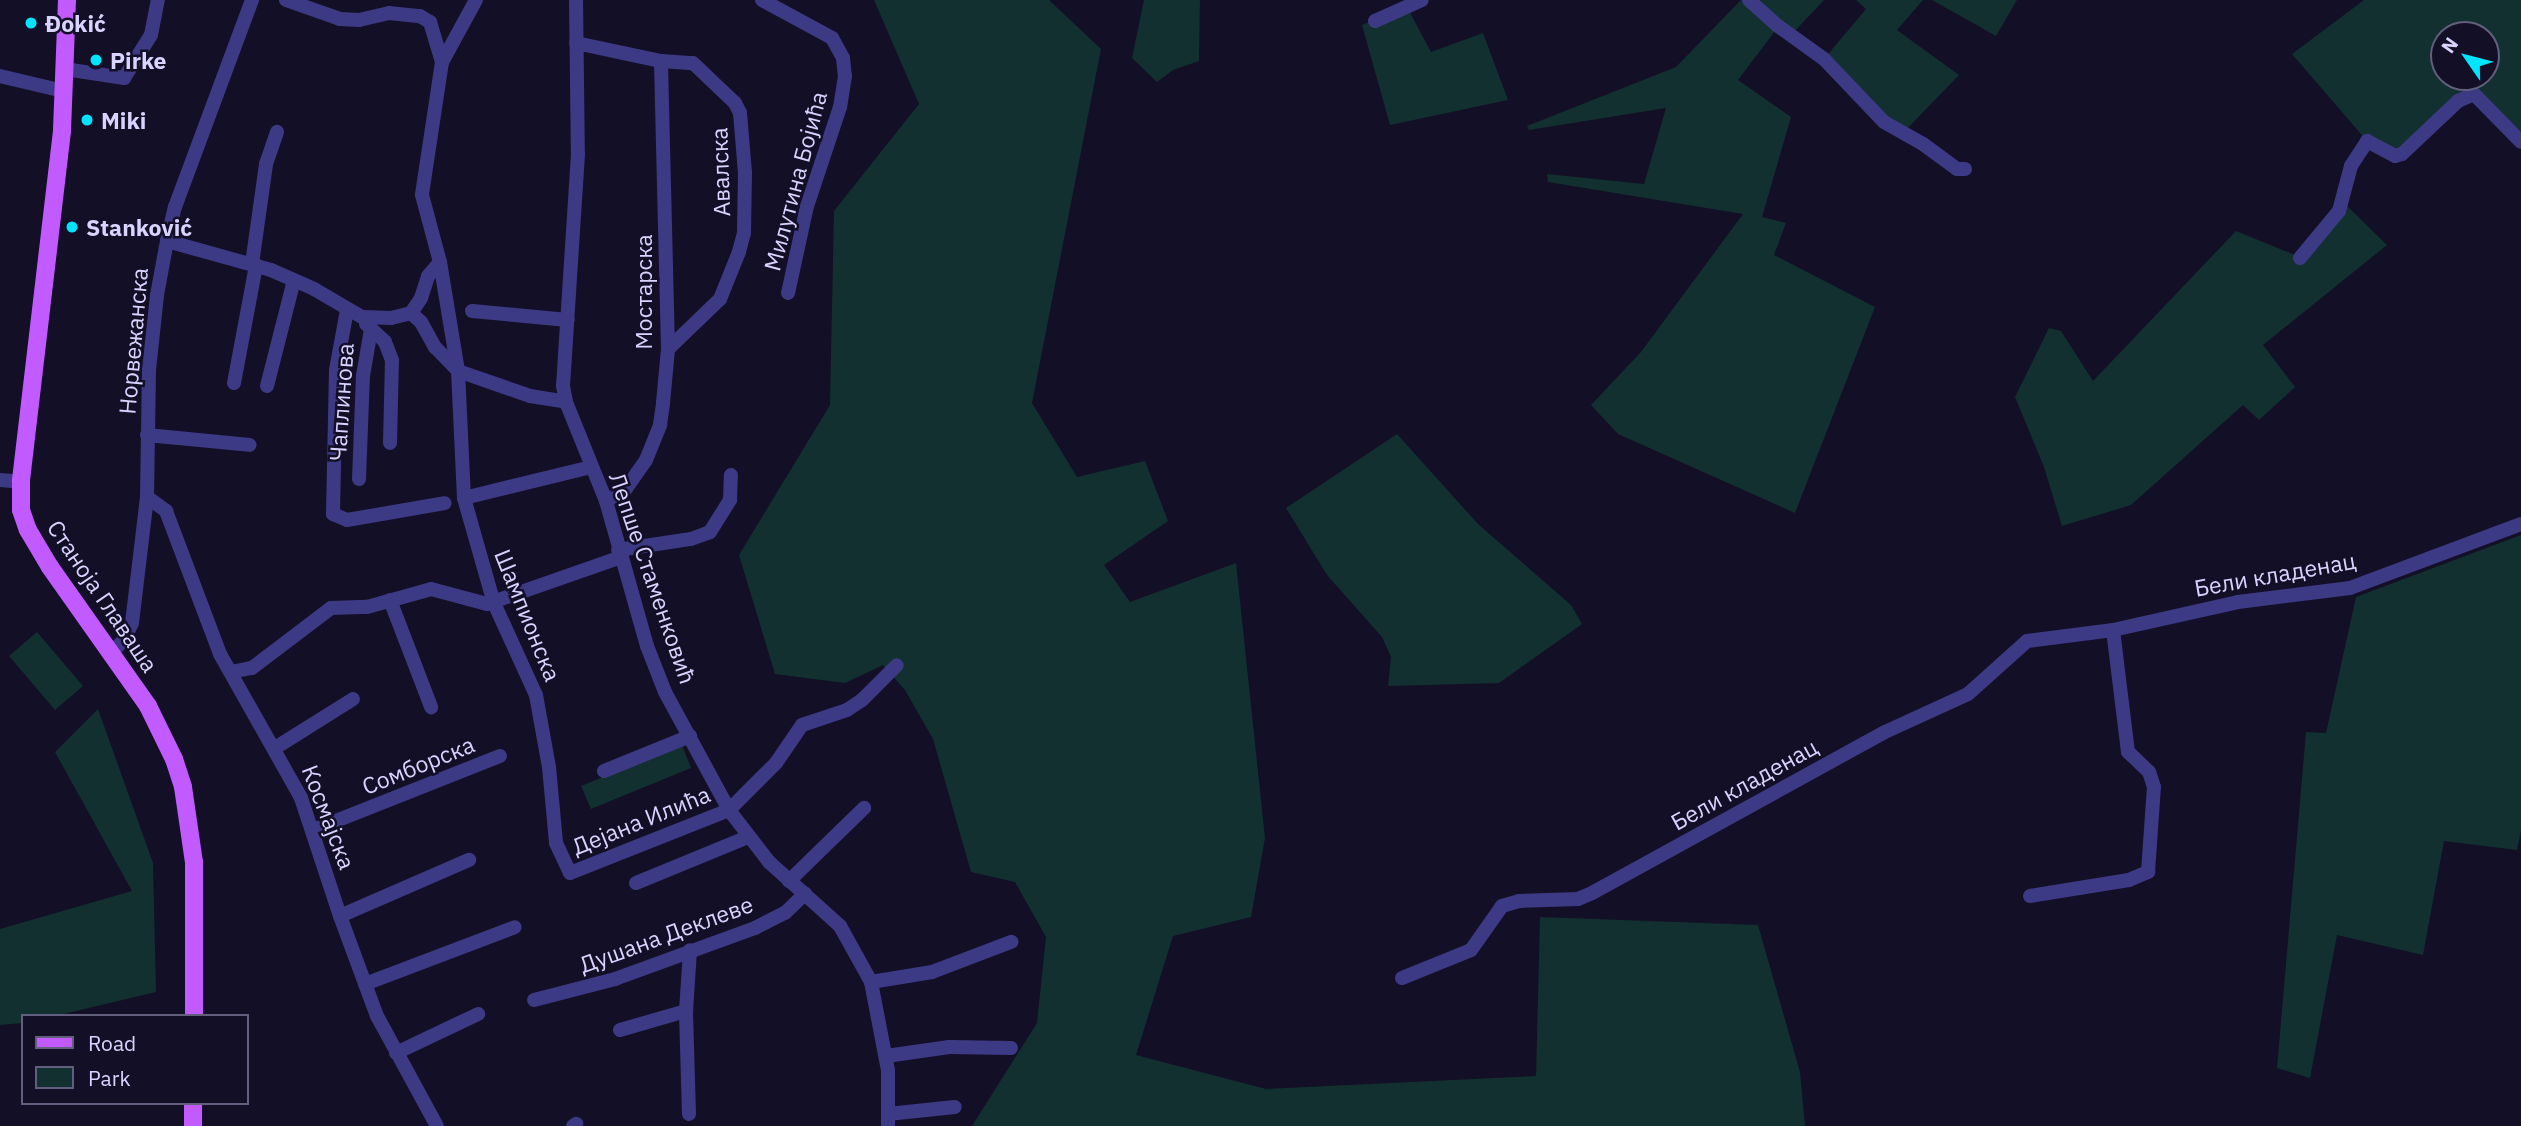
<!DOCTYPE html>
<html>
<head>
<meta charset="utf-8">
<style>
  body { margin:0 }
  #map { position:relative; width:2521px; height:1126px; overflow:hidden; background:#130f26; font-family:"IBM Plex Sans",sans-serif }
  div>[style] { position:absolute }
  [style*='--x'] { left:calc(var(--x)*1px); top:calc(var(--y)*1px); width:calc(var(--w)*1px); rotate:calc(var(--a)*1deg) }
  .green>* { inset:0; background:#12302f }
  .minor>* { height:14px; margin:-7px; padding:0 7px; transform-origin:7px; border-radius:7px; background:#3d3a85 }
  .major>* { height:18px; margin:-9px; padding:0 9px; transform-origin:9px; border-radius:9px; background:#c25bff }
  .dots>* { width:19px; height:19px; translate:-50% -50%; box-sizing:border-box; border:4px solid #130f26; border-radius:50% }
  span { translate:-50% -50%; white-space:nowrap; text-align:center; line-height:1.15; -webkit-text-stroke:5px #130f26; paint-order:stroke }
  .poi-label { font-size:23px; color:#d9d4ff; font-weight:700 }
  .left { translate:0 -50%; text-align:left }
  .street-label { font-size:23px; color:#d9d4ff }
  .legend { position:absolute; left:21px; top:1014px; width:228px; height:91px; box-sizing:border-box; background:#130f26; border:2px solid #625e7d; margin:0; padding:9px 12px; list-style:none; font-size:21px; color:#d9d4ff }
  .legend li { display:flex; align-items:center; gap:14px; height:35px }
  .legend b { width:35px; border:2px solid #625e7d }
  .north { position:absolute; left:2430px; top:21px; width:70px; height:70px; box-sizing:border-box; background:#130f26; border:2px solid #625e7d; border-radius:50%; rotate:305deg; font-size:19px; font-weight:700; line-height:28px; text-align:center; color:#d9d4ff }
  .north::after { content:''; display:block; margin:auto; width:24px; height:32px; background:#00e5ff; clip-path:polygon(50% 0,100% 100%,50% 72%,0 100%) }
</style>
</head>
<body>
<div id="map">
  <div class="green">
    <div style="clip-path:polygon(874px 0,1049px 0,1101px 49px,1032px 403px,1077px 477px,1145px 461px,1168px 521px,1104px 565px,1130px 602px,1236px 563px,1265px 838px,1251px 917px,1173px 936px,1136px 1055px,1266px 1089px,1536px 1076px,1540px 917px,1758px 925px,1800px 1072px,1805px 1126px,972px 1126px,1037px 1023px,1046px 937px,1015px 882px,971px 872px,933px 739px,905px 690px,883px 665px,845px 683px,775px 674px,739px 555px,830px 405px,834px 211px,919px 104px)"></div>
    <div style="clip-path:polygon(1144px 0,1200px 0,1199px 61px,1173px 70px,1157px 82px,1132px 58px)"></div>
    <div style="clip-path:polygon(1741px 0,1824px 0,1791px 35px,1778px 27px,1738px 80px,1791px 117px,1762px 217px,1786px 223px,1774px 255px,1875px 307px,1795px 513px,1618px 434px,1591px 405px,1641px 352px,1743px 214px,1548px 182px,1547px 174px,1644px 184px,1666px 108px,1529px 130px,1527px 126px,1676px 67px)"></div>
    <div style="clip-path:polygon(1856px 0,1923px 0,1897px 30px,1959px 75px,1902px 134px,1824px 59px,1866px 9px)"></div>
    <div style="clip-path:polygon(1932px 0,2017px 0,1996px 36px)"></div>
    <div style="clip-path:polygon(evenodd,2364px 0,2521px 0,2521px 142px,2474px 94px,2402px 154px,2367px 141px,2292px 54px,2364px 0,2444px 35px,2486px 35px,2486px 77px,2444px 77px,2444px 35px)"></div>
    <div style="clip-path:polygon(1407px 7px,1431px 52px,1483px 33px,1508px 100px,1390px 125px,1362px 25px)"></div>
    <div style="clip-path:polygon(2342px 201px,2387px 245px,2263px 345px,2295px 387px,2259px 420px,2243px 405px,2131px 505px,2062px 526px,2044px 467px,2015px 397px,2049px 328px,2061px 331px,2093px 381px,2236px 231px,2300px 257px)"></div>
    <div style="clip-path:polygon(1397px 434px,1478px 524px,1571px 605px,1582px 624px,1499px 683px,1388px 686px,1391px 657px,1382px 637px,1327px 575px,1286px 508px)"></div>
    <div style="clip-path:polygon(2521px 535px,2521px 830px,2517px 850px,2444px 841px,2423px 955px,2337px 935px,2310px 1078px,2277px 1068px,2306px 732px,2326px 733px,2356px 597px)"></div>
    <div style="clip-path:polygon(37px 632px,83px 686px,55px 710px,9px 656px)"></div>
    <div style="clip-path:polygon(98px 709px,153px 863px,156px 992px,55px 1016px,23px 1016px,23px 1023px,0 1025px,0 929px,132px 891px,55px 752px)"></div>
    <div style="clip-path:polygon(682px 745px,691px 768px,591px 809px,581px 786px)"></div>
  </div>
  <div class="minor">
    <div style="--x:286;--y:0;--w:57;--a:19.4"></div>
    <div style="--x:340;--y:19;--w:19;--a:3"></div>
    <div style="--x:359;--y:20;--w:31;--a:-13"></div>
    <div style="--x:389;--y:13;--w:31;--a:6"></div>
    <div style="--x:420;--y:16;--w:12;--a:31"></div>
    <div style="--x:430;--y:22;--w:42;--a:73.3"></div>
    <div style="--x:476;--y:0;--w:71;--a:118.7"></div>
    <div style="--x:442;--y:62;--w:134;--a:98.6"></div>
    <div style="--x:422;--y:195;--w:69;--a:75"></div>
    <div style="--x:440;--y:262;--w:110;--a:80.6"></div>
    <div style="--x:458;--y:371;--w:127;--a:87.3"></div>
    <div style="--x:464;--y:498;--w:109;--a:74.1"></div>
    <div style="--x:494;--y:603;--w:101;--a:65.5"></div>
    <div style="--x:536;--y:695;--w:73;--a:79.8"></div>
    <div style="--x:549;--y:767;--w:76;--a:84.7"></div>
    <div style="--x:556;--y:843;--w:33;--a:65"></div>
    <div style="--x:570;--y:873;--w:171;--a:-21.6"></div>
    <div style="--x:729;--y:810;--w:66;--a:-45"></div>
    <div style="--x:776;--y:763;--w:46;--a:-55.6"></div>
    <div style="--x:802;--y:725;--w:47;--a:-18.4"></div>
    <div style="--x:847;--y:710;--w:18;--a:-34"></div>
    <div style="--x:862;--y:700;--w:49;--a:-45"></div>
    <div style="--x:576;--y:0;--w:154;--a:89.3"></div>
    <div style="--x:578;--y:154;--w:232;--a:93.7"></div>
    <div style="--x:563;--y:386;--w:16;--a:79"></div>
    <div style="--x:566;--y:402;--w:107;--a:68"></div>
    <div style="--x:606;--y:501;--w:151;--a:74.2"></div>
    <div style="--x:647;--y:646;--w:49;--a:68.6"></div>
    <div style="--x:665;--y:692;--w:134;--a:61.5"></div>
    <div style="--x:729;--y:810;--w:66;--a:52.4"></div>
    <div style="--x:769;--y:862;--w:96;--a:42"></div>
    <div style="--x:840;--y:926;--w:64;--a:61"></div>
    <div style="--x:871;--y:982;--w:90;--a:79.1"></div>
    <div style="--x:888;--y:1070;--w:56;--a:90"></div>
    <div style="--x:762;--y:0;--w:80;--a:28.5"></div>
    <div style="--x:832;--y:38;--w:23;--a:61"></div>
    <div style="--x:843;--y:58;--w:18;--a:84"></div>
    <div style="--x:845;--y:76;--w:31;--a:99"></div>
    <div style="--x:840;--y:107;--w:104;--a:108.4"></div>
    <div style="--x:807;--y:206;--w:89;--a:102.3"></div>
    <div style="--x:1749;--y:0;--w:39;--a:42"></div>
    <div style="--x:1778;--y:26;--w:57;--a:35.7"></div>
    <div style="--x:1824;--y:59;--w:87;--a:46.4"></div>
    <div style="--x:1884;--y:122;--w:45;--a:29.4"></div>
    <div style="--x:1923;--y:144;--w:42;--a:36.3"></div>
    <div style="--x:1957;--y:169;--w:8;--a:0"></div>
    <div style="--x:1375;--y:21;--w:51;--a:-24.1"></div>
    <div style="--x:576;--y:43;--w:87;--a:12"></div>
    <div style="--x:661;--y:61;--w:32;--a:4"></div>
    <div style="--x:693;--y:63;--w:58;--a:43.6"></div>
    <div style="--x:735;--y:103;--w:11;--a:63"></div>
    <div style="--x:740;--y:113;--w:60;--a:85.2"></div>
    <div style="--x:745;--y:173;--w:60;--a:91"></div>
    <div style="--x:744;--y:233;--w:20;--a:105"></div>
    <div style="--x:739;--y:252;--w:51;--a:112"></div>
    <div style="--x:720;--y:299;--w:72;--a:136.1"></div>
    <div style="--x:65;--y:69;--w:60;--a:8.7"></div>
    <div style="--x:124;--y:78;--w:51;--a:-57.9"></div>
    <div style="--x:151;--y:35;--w:36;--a:-79"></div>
    <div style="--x:0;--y:76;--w:65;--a:13.4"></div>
    <div style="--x:167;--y:241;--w:108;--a:15.6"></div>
    <div style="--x:271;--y:270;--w:47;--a:23.8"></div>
    <div style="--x:314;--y:289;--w:56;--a:30.3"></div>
    <div style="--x:362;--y:317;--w:29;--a:2"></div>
    <div style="--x:391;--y:318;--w:21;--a:-14"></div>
    <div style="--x:411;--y:313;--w:13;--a:42"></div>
    <div style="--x:421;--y:322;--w:29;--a:61"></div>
    <div style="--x:435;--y:347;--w:33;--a:46"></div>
    <div style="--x:458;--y:371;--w:76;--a:19.1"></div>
    <div style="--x:530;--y:396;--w:36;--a:9"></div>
    <div style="--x:2300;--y:258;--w:61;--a:-50.3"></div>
    <div style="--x:2339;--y:211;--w:47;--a:-75.1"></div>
    <div style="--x:2351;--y:166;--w:30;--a:-57"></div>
    <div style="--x:2367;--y:141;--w:32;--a:28"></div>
    <div style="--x:2395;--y:156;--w:7;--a:-16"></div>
    <div style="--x:2402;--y:154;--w:77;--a:-43.4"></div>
    <div style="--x:2458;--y:101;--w:17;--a:-24"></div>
    <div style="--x:2474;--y:94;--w:67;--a:45.6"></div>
    <div style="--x:252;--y:264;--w:101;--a:-82"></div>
    <div style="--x:266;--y:164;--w:34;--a:-71"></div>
    <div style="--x:347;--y:310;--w:61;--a:100.4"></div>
    <div style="--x:336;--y:370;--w:144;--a:91.2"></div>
    <div style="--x:333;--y:514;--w:15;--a:23"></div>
    <div style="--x:347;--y:520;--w:99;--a:-9.8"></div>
    <div style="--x:472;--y:311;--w:96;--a:5.4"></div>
    <div style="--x:411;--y:313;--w:18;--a:-56"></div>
    <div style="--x:421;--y:298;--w:23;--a:-72"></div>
    <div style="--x:428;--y:276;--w:18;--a:-49"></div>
    <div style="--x:366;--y:324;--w:26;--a:43"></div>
    <div style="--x:385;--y:342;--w:19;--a:69"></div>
    <div style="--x:392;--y:360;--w:83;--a:91.4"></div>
    <div style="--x:234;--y:383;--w:120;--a:-79.4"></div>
    <div style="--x:267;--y:386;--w:109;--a:-75.7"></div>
    <div style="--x:147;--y:435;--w:103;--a:5.5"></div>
    <div style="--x:359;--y:479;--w:103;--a:-87.8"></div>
    <div style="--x:363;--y:376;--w:48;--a:-80.3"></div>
    <div style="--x:0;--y:480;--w:21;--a:5"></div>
    <div style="--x:147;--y:497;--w:24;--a:36"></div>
    <div style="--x:166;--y:511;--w:153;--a:69.3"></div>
    <div style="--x:220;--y:654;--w:165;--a:60.6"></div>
    <div style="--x:301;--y:798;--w:124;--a:71.7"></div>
    <div style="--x:340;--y:916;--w:107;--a:69.7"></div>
    <div style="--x:377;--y:1016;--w:125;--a:61.4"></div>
    <div style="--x:464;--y:498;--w:131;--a:-13.7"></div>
    <div style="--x:606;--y:501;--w:22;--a:-30"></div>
    <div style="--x:625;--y:490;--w:37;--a:-55"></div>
    <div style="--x:646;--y:460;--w:38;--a:-68"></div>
    <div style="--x:660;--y:425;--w:22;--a:-82"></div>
    <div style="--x:663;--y:403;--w:54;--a:-84.7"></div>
    <div style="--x:668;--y:349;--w:288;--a:-91.4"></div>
    <div style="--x:618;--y:550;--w:74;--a:-8.6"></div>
    <div style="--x:691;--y:539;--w:20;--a:-20"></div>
    <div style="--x:710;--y:532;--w:38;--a:-58"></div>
    <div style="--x:730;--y:500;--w:25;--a:-88"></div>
    <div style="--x:390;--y:600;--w:115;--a:69"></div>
    <div style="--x:112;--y:652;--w:17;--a:-45"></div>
    <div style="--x:124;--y:640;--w:19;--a:-65"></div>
    <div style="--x:132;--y:623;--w:127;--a:-83.2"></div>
    <div style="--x:147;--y:497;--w:127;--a:-89.1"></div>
    <div style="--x:149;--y:370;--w:75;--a:-83.9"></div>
    <div style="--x:157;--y:295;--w:55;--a:-79.5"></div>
    <div style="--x:167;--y:241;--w:35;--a:-77"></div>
    <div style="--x:175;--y:207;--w:221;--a:-69.6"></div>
    <div style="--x:231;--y:672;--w:21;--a:-11"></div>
    <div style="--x:252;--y:668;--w:99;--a:-37.2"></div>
    <div style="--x:331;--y:608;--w:36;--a:-2"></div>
    <div style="--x:367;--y:607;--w:66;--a:-15.7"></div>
    <div style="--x:431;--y:589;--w:58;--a:15"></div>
    <div style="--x:487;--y:604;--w:142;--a:-19.3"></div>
    <div style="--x:275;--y:748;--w:92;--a:-32.1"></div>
    <div style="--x:604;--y:771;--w:93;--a:-22.1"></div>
    <div style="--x:313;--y:830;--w:201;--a:-21.6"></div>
    <div style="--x:789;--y:881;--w:105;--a:-44.2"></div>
    <div style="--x:636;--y:883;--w:121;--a:-22.3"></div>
    <div style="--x:2030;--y:896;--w:100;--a:-9.2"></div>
    <div style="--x:2129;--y:880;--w:21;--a:-23"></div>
    <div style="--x:2148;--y:872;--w:85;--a:-86"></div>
    <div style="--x:2154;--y:787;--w:16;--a:-108"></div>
    <div style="--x:2149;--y:772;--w:29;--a:-136"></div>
    <div style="--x:2128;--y:752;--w:123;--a:-97"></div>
    <div style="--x:340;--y:916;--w:141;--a:-23.5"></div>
    <div style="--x:1402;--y:978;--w:74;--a:-22.1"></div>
    <div style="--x:1471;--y:950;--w:54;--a:-54.8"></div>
    <div style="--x:1502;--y:906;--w:18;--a:-16"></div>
    <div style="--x:1519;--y:901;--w:59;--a:-1.9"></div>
    <div style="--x:1578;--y:899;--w:15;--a:-23"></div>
    <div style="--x:1592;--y:893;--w:334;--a:-28.8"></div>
    <div style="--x:1885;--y:732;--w:91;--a:-24.6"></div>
    <div style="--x:1968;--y:694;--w:79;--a:-41.9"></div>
    <div style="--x:2027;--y:641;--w:87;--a:-7.3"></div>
    <div style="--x:2113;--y:630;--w:128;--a:-12.6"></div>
    <div style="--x:2238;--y:602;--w:113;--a:-7.1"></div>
    <div style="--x:2350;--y:588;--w:183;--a:-20.5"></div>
    <div style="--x:871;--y:982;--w:62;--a:-9.3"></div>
    <div style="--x:932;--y:972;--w:85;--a:-20.8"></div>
    <div style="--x:365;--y:984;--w:160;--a:-20.8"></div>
    <div style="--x:534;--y:1000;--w:84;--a:-14.5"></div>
    <div style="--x:615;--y:979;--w:149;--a:-20"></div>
    <div style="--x:755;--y:928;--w:34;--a:-27"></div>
    <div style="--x:785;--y:913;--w:28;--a:-44"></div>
    <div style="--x:620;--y:1030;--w:69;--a:-16.1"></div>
    <div style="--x:396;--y:1053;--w:91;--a:-25.4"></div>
    <div style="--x:886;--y:1056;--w:64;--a:-8.1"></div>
    <div style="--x:949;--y:1047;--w:62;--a:0.9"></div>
    <div style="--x:689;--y:1114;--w:103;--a:-91.7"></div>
    <div style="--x:686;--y:1011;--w:61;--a:-86.2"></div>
    <div style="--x:888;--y:1114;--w:67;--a:-6"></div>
    <div style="--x:573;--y:1126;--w:4;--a:-34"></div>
  </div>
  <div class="major">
    <div style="--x:67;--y:0;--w:131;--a:92.2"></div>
    <div style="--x:62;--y:131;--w:353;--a:96.7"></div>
    <div style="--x:21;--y:482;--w:28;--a:90"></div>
    <div style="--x:21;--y:510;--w:21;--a:71"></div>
    <div style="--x:28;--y:530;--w:43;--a:59.3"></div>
    <div style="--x:50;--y:567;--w:170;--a:54.8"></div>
    <div style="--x:148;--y:706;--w:59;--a:63.9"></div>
    <div style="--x:174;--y:759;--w:29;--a:72"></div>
    <div style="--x:183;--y:787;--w:76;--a:81.7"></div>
    <div style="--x:194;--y:862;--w:154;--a:90"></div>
    <div style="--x:193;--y:1126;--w:23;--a:-90"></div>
  </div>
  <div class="dots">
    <div style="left:31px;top:23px;background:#00e5ff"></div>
    <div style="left:96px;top:60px;background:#00e5ff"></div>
    <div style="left:87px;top:120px;background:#00e5ff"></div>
    <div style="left:72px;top:227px;background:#00e5ff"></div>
  </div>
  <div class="poi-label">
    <span class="left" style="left:45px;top:23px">Đokić</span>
    <span class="left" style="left:110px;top:60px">Pirke</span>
    <span class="left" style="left:101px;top:120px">Miki</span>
    <span class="left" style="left:86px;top:227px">Stanković</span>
  </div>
  <div class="street-label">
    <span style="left:720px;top:172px;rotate:-92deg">Авалска</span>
    <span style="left:795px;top:181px;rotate:-75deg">Милутина Бојића</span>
    <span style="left:643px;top:292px;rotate:-90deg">Мостарска</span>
    <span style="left:133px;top:341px;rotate:-85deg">Норвежанска</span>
    <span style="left:341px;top:402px;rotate:-86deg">Чаплинова</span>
    <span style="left:2275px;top:574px;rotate:-10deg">Бели кладенац</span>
    <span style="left:653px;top:578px;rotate:71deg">Лепше Стаменковић</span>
    <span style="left:103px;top:596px;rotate:56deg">Станоја Главаша</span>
    <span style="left:528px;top:615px;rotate:68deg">Шампионска</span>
    <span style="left:418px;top:765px;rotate:-22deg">Сомборска</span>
    <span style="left:1744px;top:784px;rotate:-29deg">Бели кладенац</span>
    <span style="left:329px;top:817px;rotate:69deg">Космајска</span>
    <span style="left:641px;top:820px;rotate:-22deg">Дејана Илића</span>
    <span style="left:666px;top:934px;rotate:-20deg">Душана Деклеве</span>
  </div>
  <ul class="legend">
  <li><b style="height:9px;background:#c25bff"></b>Road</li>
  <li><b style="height:19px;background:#12302f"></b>Park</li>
  </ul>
  <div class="north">N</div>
</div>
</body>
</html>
